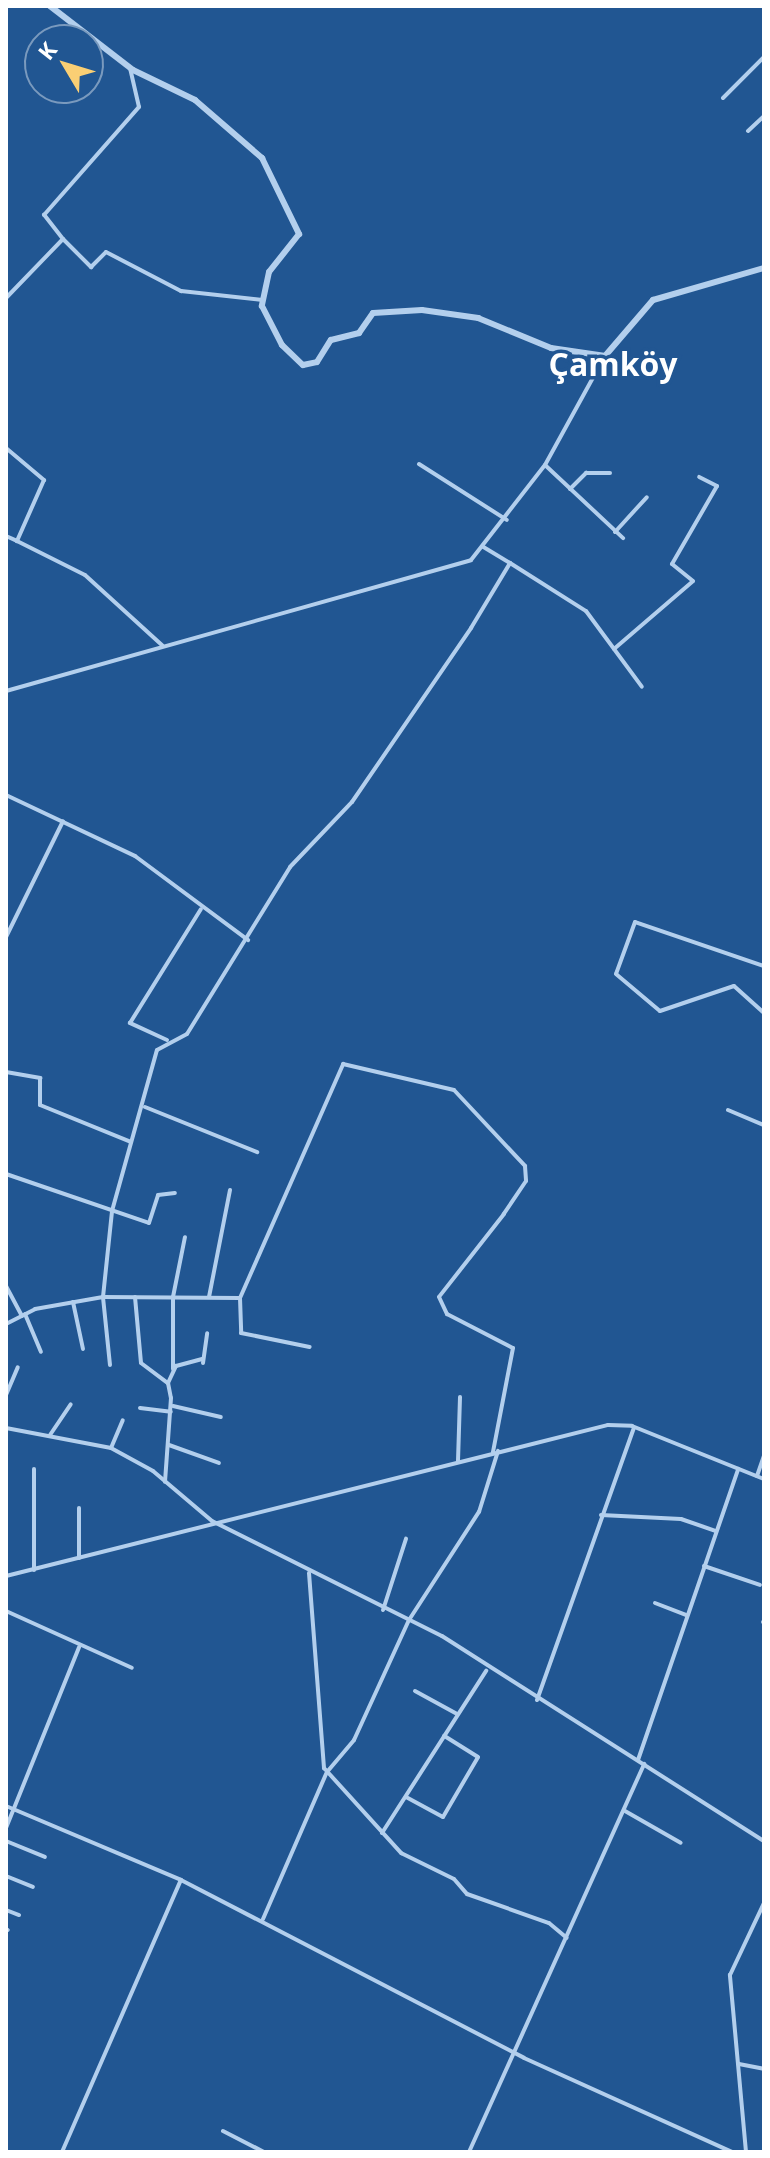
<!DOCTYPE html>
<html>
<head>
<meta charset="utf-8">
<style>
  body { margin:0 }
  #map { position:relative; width:770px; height:2158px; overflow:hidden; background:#215692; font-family:"Open Sans",sans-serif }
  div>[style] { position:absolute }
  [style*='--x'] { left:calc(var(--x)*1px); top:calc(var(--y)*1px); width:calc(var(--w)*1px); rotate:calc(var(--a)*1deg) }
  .minor>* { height:4px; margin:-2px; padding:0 2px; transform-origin:2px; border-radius:2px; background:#b3cfed }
  .tertiary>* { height:6px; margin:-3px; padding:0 3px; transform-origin:3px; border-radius:3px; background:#b3cfed }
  span { translate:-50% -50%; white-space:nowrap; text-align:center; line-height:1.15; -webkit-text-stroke:7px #215692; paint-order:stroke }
  .district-label { font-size:32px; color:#fff; font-weight:700 }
  .frame { position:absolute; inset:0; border:8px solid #fff; pointer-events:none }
  .north { position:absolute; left:24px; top:24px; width:80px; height:80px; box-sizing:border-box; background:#215692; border:2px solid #7a9abe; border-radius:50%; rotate:308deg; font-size:22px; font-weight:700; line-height:32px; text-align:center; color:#fff }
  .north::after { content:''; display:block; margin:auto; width:28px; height:36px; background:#facf74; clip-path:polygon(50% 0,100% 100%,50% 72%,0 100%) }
</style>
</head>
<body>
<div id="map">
  <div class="minor">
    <div style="--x:723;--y:98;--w:58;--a:-45"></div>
    <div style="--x:748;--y:131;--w:22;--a:-43"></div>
    <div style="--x:63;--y:239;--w:40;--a:45"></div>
    <div style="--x:91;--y:267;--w:21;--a:-45"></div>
    <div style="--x:106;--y:252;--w:85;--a:27.5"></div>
    <div style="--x:181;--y:291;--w:82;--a:6.3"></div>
    <div style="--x:6;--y:298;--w:82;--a:-46"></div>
    <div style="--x:63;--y:239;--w:31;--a:-128"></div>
    <div style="--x:44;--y:215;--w:144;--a:-48.7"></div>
    <div style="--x:139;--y:107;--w:40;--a:-103"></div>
    <div style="--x:6;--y:448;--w:50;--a:40.1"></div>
    <div style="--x:44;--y:480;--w:67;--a:113.9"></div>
    <div style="--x:17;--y:541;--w:76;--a:26.6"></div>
    <div style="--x:85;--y:575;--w:105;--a:42.3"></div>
    <div style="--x:419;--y:464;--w:104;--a:32.5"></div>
    <div style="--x:545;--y:465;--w:107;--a:43.1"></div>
    <div style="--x:570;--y:489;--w:23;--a:-45"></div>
    <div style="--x:586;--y:473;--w:24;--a:0"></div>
    <div style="--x:615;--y:532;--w:47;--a:-47.6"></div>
    <div style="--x:6;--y:536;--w:12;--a:24"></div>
    <div style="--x:510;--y:563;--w:90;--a:32.3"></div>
    <div style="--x:586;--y:611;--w:94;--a:53.6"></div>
    <div style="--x:614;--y:649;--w:104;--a:-40.7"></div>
    <div style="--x:693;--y:581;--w:27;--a:-141"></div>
    <div style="--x:672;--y:564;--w:90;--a:-60"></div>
    <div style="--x:717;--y:486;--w:20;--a:-153"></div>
    <div style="--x:6;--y:691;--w:483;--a:-15.7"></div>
    <div style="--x:471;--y:560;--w:120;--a:-52.1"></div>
    <div style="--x:545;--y:465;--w:124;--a:-61.2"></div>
    <div style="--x:6;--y:767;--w:76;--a:-90"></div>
    <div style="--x:6;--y:795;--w:143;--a:25.3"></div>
    <div style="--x:135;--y:856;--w:141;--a:36.6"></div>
    <div style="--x:6;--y:937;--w:129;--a:-63.8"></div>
    <div style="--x:764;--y:966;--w:136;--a:-161.2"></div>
    <div style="--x:635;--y:922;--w:55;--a:110.1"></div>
    <div style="--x:616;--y:974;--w:57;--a:40.1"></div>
    <div style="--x:660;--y:1011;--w:78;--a:-18.7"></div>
    <div style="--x:734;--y:986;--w:40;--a:42"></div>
    <div style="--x:167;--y:1040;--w:41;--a:-155.3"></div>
    <div style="--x:130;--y:1023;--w:134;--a:-58.1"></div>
    <div style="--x:6;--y:1072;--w:35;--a:10"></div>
    <div style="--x:40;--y:1078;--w:27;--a:90"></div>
    <div style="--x:40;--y:1105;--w:98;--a:22.1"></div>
    <div style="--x:145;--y:1107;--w:121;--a:21.9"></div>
    <div style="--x:728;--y:1110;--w:39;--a:23"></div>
    <div style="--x:6;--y:1174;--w:151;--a:18.9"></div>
    <div style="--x:149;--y:1223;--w:29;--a:-72"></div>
    <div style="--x:158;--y:1195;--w:17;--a:-7"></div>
    <div style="--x:6;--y:1286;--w:34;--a:62"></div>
    <div style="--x:135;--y:1297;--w:66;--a:84.8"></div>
    <div style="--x:141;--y:1363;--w:34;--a:37"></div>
    <div style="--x:168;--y:1383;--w:15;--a:79"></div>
    <div style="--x:171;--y:1398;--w:84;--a:94.1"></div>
    <div style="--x:209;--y:1297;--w:109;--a:-78.9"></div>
    <div style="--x:240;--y:1298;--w:35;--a:88"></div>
    <div style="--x:241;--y:1333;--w:70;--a:11.5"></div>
    <div style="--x:73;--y:1302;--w:48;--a:78"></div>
    <div style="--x:25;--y:1314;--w:41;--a:67.2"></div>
    <div style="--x:6;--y:1324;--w:33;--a:-27"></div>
    <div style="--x:35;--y:1309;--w:69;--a:-10"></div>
    <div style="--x:103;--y:1297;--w:137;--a:0.4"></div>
    <div style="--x:240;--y:1298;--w:256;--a:-66.2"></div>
    <div style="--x:343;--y:1064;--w:114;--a:13.2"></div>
    <div style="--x:454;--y:1090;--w:104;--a:46.9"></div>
    <div style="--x:525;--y:1166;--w:15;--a:86"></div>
    <div style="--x:526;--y:1181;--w:40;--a:124"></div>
    <div style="--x:504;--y:1214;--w:105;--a:128.1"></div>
    <div style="--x:439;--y:1297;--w:19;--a:65"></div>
    <div style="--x:447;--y:1314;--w:74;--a:27.3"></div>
    <div style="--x:513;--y:1348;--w:106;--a:100.9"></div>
    <div style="--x:203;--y:1363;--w:30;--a:-82"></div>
    <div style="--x:110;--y:1365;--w:68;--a:-95.9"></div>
    <div style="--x:103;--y:1297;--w:86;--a:-84"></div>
    <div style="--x:112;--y:1211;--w:167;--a:-74.4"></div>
    <div style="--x:157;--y:1050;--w:34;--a:-28"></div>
    <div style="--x:187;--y:1034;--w:196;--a:-58.3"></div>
    <div style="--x:290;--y:867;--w:90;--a:-46.4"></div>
    <div style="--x:352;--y:802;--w:211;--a:-55.6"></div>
    <div style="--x:471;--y:628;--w:76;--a:-59"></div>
    <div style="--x:510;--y:563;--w:31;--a:-149"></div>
    <div style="--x:173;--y:1369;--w:72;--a:-90"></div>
    <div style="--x:173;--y:1297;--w:61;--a:-78.7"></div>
    <div style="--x:168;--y:1383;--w:19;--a:-65"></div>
    <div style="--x:176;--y:1366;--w:28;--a:-15"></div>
    <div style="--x:6;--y:1395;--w:30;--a:-67"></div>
    <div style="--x:173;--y:1406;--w:49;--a:12.9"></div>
    <div style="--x:140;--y:1408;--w:31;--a:7"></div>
    <div style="--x:6;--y:1428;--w:107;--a:10.8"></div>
    <div style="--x:111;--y:1448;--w:48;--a:28.7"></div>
    <div style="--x:153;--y:1471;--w:77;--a:40.3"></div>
    <div style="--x:212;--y:1521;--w:257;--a:26.6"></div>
    <div style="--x:442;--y:1636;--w:382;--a:32.5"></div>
    <div style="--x:50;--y:1435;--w:37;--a:-56"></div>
    <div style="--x:169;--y:1445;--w:53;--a:19.8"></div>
    <div style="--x:111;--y:1448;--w:30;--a:-67"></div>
    <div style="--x:458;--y:1461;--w:64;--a:-88.2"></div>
    <div style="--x:34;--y:1469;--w:101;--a:90"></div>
    <div style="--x:757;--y:1476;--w:21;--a:-71"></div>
    <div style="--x:601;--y:1515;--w:80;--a:2.9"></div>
    <div style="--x:681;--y:1519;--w:37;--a:19"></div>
    <div style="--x:79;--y:1558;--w:50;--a:-90"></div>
    <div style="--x:704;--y:1566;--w:59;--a:18.7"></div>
    <div style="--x:309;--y:1573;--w:196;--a:85.6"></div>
    <div style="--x:324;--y:1768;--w:115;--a:47.8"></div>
    <div style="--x:401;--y:1853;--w:59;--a:26.1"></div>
    <div style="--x:454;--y:1879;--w:20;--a:49"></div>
    <div style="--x:467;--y:1894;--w:87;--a:19.5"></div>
    <div style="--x:549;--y:1923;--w:23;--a:40"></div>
    <div style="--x:6;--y:1576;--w:621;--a:-14.08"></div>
    <div style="--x:608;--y:1425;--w:24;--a:2"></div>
    <div style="--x:632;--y:1426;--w:142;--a:21.9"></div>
    <div style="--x:655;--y:1603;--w:33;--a:21"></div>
    <div style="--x:383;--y:1610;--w:75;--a:-72.1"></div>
    <div style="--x:6;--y:1611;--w:138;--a:24.3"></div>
    <div style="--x:763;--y:1622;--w:1;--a:0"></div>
    <div style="--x:415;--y:1691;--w:48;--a:28.7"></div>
    <div style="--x:537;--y:1700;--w:289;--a:-70.4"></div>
    <div style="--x:638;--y:1760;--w:308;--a:-71"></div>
    <div style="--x:406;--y:1797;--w:42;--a:28.4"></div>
    <div style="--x:443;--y:1817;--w:69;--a:-59.7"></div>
    <div style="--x:478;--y:1757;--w:40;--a:-148"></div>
    <div style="--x:6;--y:1806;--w:190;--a:22.9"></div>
    <div style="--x:181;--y:1880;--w:386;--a:27.4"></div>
    <div style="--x:524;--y:2058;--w:228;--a:24.3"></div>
    <div style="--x:625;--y:1811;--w:64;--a:29.7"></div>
    <div style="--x:6;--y:1828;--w:195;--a:-68"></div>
    <div style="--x:382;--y:1833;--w:193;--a:-57.3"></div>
    <div style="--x:6;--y:1841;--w:42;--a:22.3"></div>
    <div style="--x:6;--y:1876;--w:29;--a:22"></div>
    <div style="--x:6;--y:1910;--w:14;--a:21"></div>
    <div style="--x:263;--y:1919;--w:160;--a:-66.5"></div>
    <div style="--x:327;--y:1772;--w:42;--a:-49.8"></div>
    <div style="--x:354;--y:1740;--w:132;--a:-65.4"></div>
    <div style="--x:409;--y:1620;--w:129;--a:-57.1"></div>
    <div style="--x:479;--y:1512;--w:64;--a:-72.7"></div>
    <div style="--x:6;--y:1929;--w:2;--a:27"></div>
    <div style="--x:739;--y:2064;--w:25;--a:11"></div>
    <div style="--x:223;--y:2131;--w:46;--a:27.1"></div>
    <div style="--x:62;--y:2152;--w:297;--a:-66.4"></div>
    <div style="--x:469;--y:2152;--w:426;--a:-65.7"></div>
    <div style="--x:746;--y:2152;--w:178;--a:-95.2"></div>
    <div style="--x:730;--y:1975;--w:80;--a:-64.7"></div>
  </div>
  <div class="tertiary">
    <div style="--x:50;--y:6;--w:105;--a:37.6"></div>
    <div style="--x:133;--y:70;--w:69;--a:25.8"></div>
    <div style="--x:195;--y:100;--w:89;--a:40.9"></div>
    <div style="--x:262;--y:158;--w:85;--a:64"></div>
    <div style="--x:299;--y:234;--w:48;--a:128.3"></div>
    <div style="--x:269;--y:272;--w:35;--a:102"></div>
    <div style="--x:262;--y:306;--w:44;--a:62.9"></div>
    <div style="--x:282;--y:345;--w:29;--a:44"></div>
    <div style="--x:303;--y:365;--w:14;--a:-12"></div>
    <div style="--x:317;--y:362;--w:26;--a:-58"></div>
    <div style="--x:331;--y:340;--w:29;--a:-14"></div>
    <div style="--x:359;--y:333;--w:24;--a:-55"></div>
    <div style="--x:373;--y:313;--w:49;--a:-3.5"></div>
    <div style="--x:422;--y:310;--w:57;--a:8.1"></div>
    <div style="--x:478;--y:318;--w:79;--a:22.3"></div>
    <div style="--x:551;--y:348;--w:55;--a:8.4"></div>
    <div style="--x:605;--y:356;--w:74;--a:-49.4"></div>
    <div style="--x:653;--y:300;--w:116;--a:-16.1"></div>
  </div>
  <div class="district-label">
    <span style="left:613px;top:364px">Çamköy</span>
  </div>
  <div class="frame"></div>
  <div class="north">K</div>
</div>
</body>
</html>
